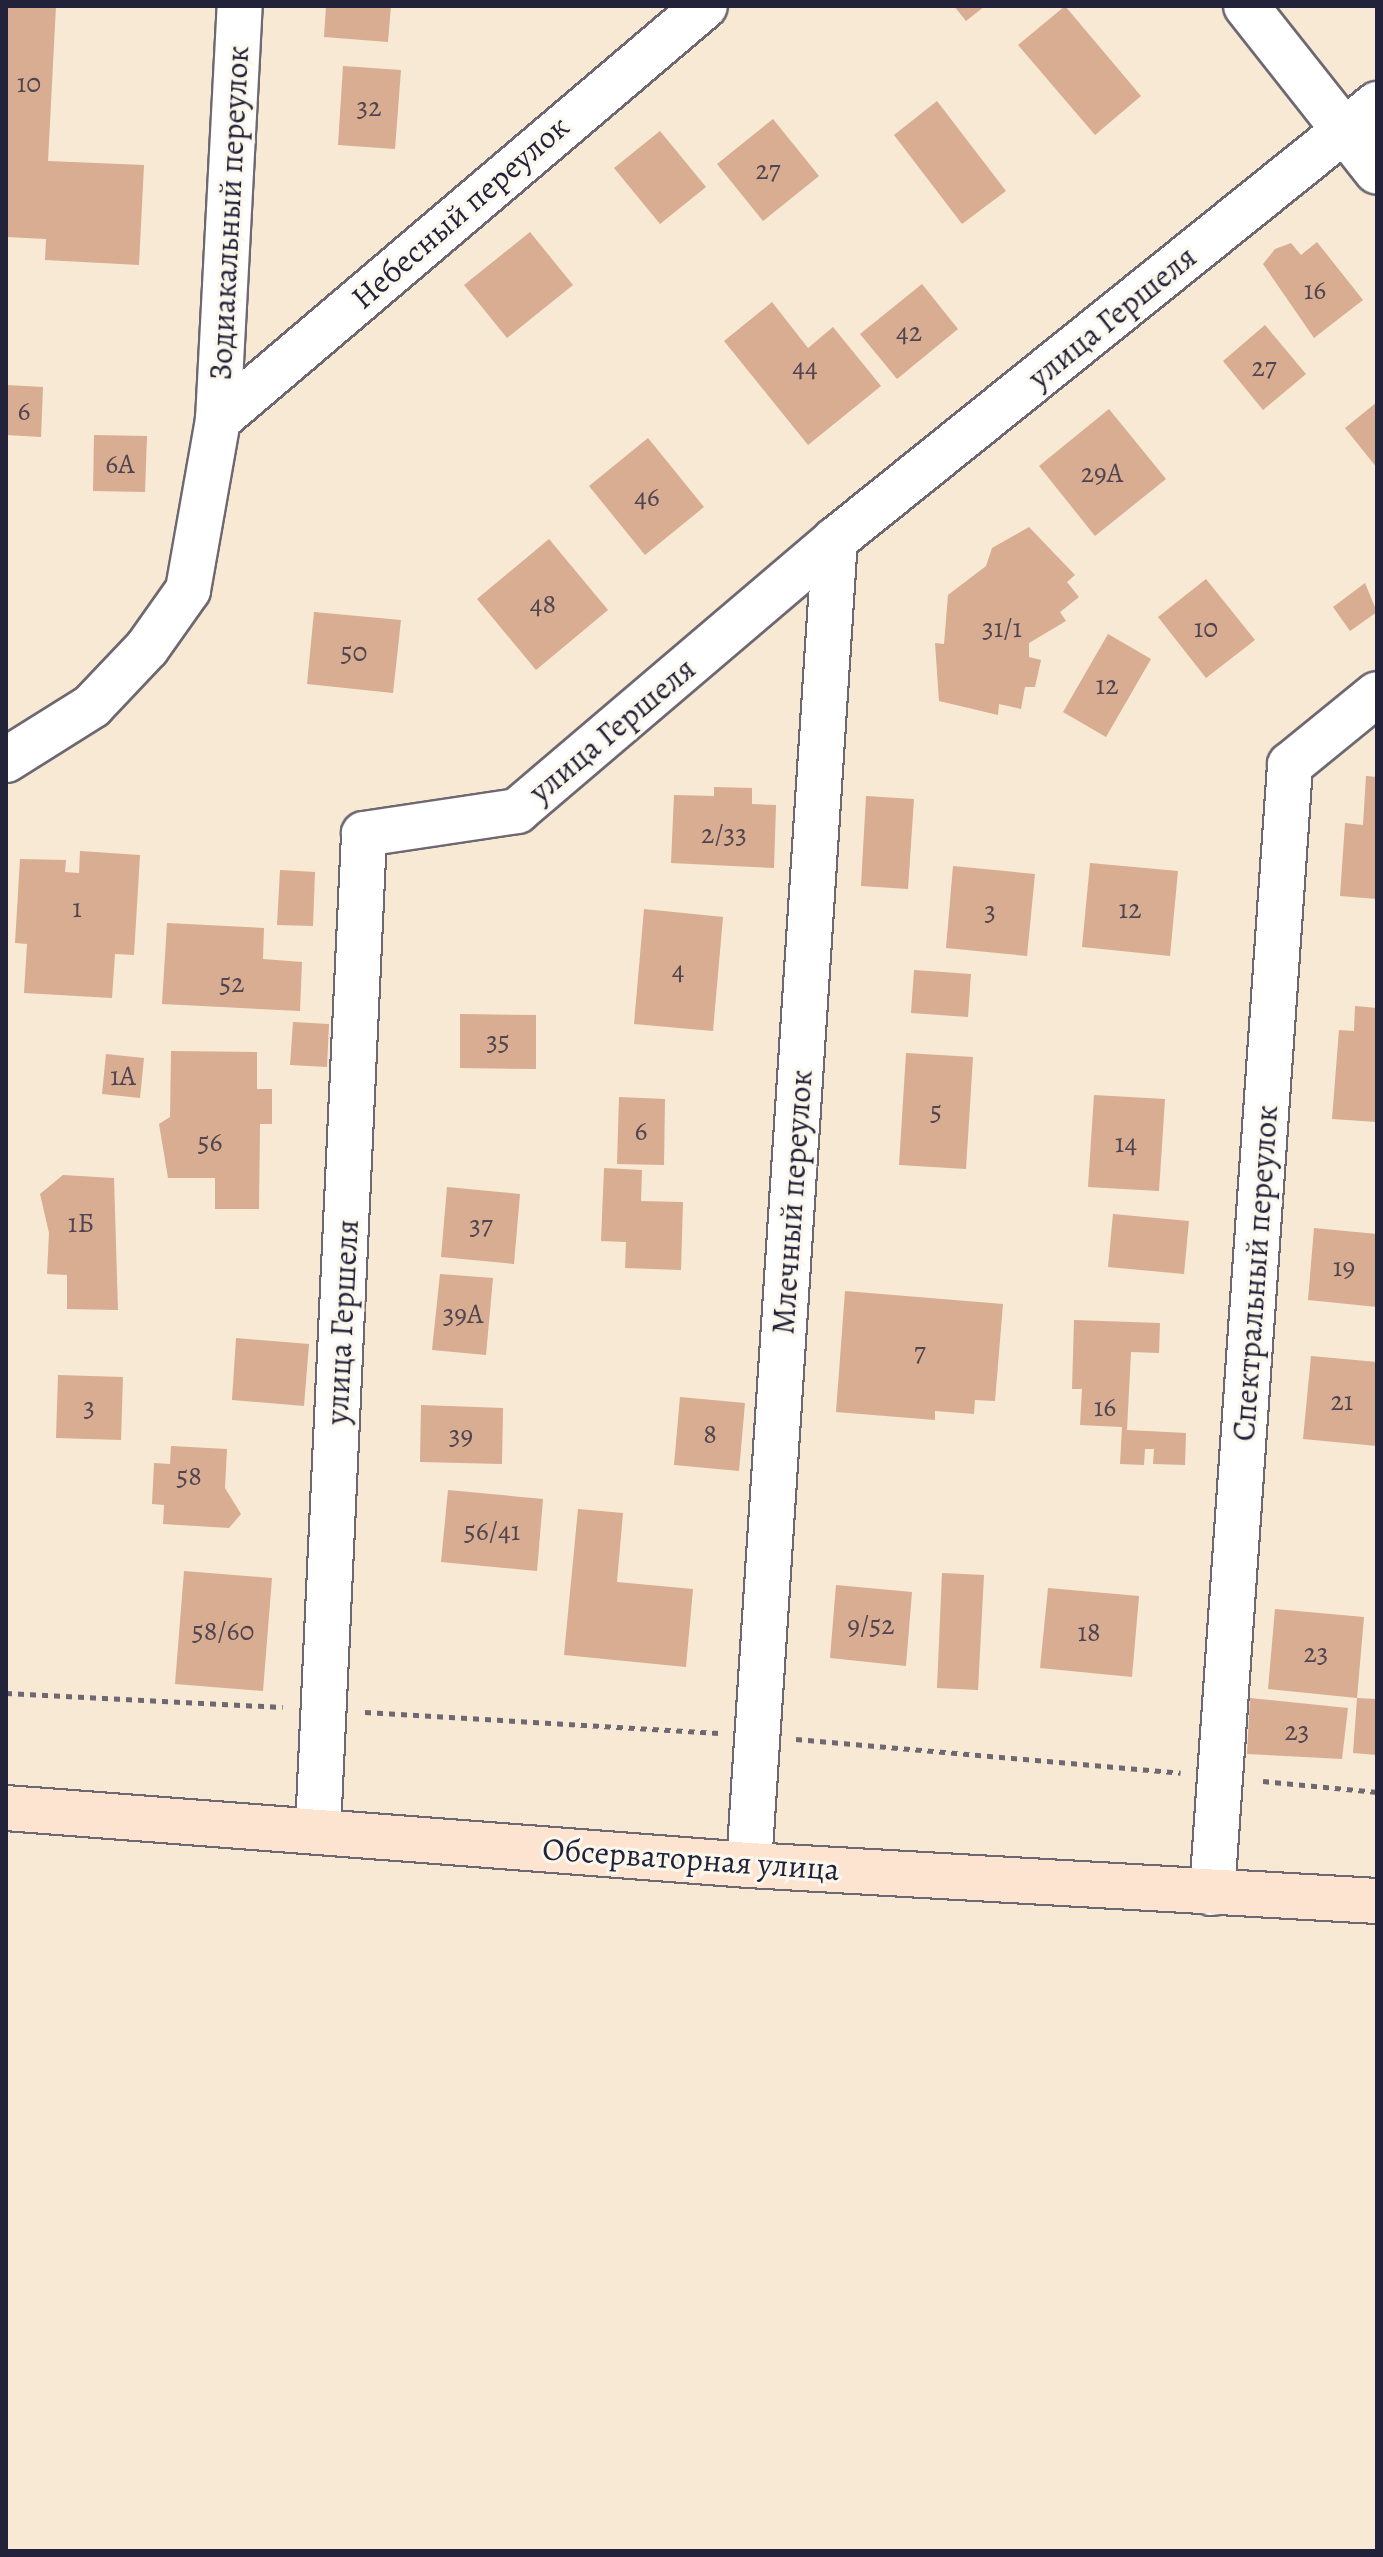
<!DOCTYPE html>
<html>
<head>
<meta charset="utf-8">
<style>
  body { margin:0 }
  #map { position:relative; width:1383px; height:2557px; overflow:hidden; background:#f7e9d4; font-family:Alegreya,serif }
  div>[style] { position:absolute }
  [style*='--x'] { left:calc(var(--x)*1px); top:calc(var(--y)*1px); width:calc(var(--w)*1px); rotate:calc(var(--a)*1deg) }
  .building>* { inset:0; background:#d8ad91 }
  .path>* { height:5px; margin-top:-2.5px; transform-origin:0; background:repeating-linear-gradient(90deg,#6d6871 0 6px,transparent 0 12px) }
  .roads { filter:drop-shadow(2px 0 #6d6871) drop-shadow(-2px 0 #6d6871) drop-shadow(0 2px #6d6871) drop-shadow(0 -2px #6d6871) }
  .street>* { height:44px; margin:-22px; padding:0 22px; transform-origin:22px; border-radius:22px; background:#fff }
  .secondary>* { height:44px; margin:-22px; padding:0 22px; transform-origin:22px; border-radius:22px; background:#fde4d1 }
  span { translate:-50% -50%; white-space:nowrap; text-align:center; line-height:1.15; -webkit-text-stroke:6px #fbf7ec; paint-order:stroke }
  .number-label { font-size:28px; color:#504550 }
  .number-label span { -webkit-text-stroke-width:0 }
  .street-label { font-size:32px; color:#22223b }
  .frame { position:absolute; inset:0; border:8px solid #22223b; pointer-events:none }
</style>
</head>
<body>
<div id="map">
  <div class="building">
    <div style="clip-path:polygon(6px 6px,56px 6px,48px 161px,144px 165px,139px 265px,45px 260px,46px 239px,6px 237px)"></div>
    <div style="clip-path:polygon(326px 6px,391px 6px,388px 42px,324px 37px)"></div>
    <div style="clip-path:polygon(954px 6px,985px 6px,966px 21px)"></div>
    <div style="clip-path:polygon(1065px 6px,1141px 96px,1095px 135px,1018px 45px)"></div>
    <div style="clip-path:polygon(343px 66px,401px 70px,395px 149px,338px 145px)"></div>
    <div style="clip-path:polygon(937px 101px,1006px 191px,962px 224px,894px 135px)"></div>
    <div style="clip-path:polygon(773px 119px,819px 176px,763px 221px,717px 164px)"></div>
    <div style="clip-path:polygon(660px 131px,706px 187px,660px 224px,614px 168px)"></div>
    <div style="clip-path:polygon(530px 232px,573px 285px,507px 338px,464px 285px)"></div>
    <div style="clip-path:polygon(1317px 242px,1363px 300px,1314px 338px,1263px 264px,1275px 249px,1291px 243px,1301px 255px)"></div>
    <div style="clip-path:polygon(922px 284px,958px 329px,897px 379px,860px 334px)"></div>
    <div style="clip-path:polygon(772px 302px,808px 348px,833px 327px,881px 386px,808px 445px,724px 341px)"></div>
    <div style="clip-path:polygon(1265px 325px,1306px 374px,1263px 410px,1223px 361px)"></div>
    <div style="clip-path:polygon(6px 385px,43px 387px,41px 437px,6px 435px)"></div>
    <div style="clip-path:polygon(1377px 402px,1377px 468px,1345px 428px)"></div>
    <div style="clip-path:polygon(1109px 409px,1166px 479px,1095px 536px,1039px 466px)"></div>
    <div style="clip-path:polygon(94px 435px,147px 436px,145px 492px,93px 491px)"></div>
    <div style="clip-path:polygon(648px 438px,704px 507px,645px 555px,589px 486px)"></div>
    <div style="clip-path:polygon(1029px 527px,1075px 575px,1067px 582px,1079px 597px,1060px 612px,1066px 621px,1029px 643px,1029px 657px,1041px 660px,1035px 687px,1025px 687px,1021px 709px,999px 704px,998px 715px,939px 701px,935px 643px,944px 644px,948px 595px,986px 566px,992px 548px)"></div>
    <div style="clip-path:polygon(549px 539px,608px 610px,536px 670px,477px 599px)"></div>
    <div style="clip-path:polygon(1206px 579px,1255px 640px,1206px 678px,1158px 617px)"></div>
    <div style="clip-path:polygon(1365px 583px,1377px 612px,1350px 631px,1333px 607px)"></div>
    <div style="clip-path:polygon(314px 612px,401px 620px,393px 693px,307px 684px)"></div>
    <div style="clip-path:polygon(1108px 634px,1151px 659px,1106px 737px,1063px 712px)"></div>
    <div style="clip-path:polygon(1366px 776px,1377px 777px,1377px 899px,1340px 896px,1345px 823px,1363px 825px)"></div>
    <div style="clip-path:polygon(714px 787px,752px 788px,752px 804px,776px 805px,774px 868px,671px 863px,674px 795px,714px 796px)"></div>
    <div style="clip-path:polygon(866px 796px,914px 799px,908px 889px,861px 886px)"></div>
    <div style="clip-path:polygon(80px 851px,140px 855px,134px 955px,115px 954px,112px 998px,24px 993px,27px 944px,15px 943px,20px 859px,66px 860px,65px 872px,79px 873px)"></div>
    <div style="clip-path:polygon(1090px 863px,1178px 871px,1170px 956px,1082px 947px)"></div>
    <div style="clip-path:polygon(953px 866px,1035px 874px,1027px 956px,946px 948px)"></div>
    <div style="clip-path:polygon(280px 870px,315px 872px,313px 926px,277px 925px)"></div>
    <div style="clip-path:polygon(644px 909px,723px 917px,713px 1031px,634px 1024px)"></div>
    <div style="clip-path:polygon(167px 923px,264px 928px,263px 959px,302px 962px,300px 1011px,162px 1004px)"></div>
    <div style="clip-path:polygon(914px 970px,971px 974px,968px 1017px,911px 1013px)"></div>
    <div style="clip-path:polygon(1355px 1006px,1377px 1008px,1377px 1122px,1332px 1119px,1339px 1030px,1354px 1031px)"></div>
    <div style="clip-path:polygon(460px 1014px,536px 1015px,536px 1069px,460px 1068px)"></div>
    <div style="clip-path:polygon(293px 1022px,329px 1024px,327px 1067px,290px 1065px)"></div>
    <div style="clip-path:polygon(171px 1051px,257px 1052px,257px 1089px,272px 1089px,272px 1124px,260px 1124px,259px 1209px,215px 1209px,215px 1178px,168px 1178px,159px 1124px,170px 1117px)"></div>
    <div style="clip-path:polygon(906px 1053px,973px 1057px,966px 1169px,899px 1165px)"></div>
    <div style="clip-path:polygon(106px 1054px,144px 1058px,140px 1098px,102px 1094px)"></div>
    <div style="clip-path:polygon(1094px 1095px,1165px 1099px,1159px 1191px,1088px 1187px)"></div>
    <div style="clip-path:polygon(619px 1097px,665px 1099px,664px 1165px,617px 1164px)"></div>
    <div style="clip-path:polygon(604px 1168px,642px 1170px,641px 1201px,683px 1202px,681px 1270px,625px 1268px,626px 1242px,601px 1241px)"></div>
    <div style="clip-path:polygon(63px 1175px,114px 1178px,118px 1310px,67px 1309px,67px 1275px,47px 1274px,49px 1233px,40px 1194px)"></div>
    <div style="clip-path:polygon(447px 1187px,520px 1194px,514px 1264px,441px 1257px)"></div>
    <div style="clip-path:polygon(1113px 1214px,1189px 1221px,1184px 1274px,1108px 1267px)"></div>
    <div style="clip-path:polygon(1314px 1228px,1377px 1234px,1377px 1307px,1308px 1300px)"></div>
    <div style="clip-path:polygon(440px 1274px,493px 1278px,486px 1355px,432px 1350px)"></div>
    <div style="clip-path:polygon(845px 1291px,1003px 1304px,995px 1401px,975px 1400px,974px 1414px,935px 1411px,935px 1420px,836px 1412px)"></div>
    <div style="clip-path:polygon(1074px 1320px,1160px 1323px,1159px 1353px,1131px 1352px,1127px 1430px,1186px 1433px,1185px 1465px,1153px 1464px,1154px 1449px,1145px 1449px,1144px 1465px,1120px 1464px,1122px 1427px,1080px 1425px,1082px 1389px,1072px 1389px)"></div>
    <div style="clip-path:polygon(236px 1338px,309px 1344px,304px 1406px,232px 1400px)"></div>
    <div style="clip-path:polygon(1311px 1356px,1377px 1362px,1377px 1446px,1303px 1439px)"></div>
    <div style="clip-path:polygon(58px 1375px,123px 1377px,121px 1440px,56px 1438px)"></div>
    <div style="clip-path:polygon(680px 1397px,745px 1403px,739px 1471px,674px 1465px)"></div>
    <div style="clip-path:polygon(421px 1405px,503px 1408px,502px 1464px,420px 1462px)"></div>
    <div style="clip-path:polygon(171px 1446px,227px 1449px,225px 1488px,241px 1514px,229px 1528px,163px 1524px,164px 1505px,152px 1504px,154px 1463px,170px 1464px)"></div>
    <div style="clip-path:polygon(448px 1490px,543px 1499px,537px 1571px,441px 1562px)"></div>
    <div style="clip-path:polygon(578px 1509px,623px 1513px,617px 1582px,693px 1589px,686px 1667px,564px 1655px)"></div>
    <div style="clip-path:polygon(184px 1571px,272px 1578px,263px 1691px,175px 1684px)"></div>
    <div style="clip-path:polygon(942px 1573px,984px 1575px,978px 1690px,937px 1688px)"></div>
    <div style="clip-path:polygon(836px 1585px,912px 1592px,906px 1666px,830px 1658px)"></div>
    <div style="clip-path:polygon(1048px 1588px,1139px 1596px,1132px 1677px,1040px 1668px)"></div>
    <div style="clip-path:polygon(1275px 1609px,1364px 1617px,1357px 1698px,1268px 1689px)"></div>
    <div style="clip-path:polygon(1250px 1698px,1348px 1708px,1342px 1759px,1247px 1754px)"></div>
    <div style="clip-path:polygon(1357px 1698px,1377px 1699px,1377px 1755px,1353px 1753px)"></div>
  </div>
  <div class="path">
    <div style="--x:6;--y:1693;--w:277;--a:2.9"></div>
    <div style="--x:365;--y:1712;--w:355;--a:3.4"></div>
    <div style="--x:796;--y:1739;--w:386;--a:5"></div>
    <div style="--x:1263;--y:1781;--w:115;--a:5.5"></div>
  </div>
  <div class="roads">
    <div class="street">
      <div style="--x:1246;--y:6;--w:211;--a:51.7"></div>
      <div style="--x:218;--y:420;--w:639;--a:-40.37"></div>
      <div style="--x:6;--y:760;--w:102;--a:-32.1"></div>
      <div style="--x:92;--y:706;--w:80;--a:-46.5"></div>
      <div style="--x:147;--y:648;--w:71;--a:-54.7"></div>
      <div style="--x:188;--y:590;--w:173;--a:-80"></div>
      <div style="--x:218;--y:420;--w:415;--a:-87"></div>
      <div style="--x:318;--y:1829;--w:996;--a:-87.35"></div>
      <div style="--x:364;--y:834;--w:155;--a:-8.5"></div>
      <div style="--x:517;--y:811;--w:418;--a:-40.4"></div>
      <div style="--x:835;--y:540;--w:696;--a:-38.81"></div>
      <div style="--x:749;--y:1865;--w:1328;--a:-86.29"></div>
      <div style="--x:1212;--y:1893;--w:1131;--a:-86.04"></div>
      <div style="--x:1290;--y:765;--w:112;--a:-39.2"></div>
    </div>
    <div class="secondary">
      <div style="--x:6;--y:1808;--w:745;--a:4.39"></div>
      <div style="--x:749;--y:1865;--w:629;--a:3.28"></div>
    </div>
  </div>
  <div class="number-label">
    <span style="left:29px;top:83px">10</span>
    <span style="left:369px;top:107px">32</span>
    <span style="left:768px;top:170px">27</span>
    <span style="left:1315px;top:290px">16</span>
    <span style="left:909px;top:332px">42</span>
    <span style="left:805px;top:367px">44</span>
    <span style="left:1264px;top:367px">27</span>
    <span style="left:24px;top:411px">6</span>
    <span style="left:120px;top:464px">6А</span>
    <span style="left:1102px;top:473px">29А</span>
    <span style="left:647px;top:497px">46</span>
    <span style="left:543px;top:604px">48</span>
    <span style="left:1002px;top:628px">31/1</span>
    <span style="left:1206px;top:628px">10</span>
    <span style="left:354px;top:652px">50</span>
    <span style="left:1107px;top:685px">12</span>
    <span style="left:724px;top:834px">2/33</span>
    <span style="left:77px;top:908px">1</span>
    <span style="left:1130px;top:909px">12</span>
    <span style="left:990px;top:911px">3</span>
    <span style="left:678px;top:970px">4</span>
    <span style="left:232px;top:983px">52</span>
    <span style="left:498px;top:1041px">35</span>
    <span style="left:123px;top:1076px">1А</span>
    <span style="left:936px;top:1111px">5</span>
    <span style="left:641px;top:1131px">6</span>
    <span style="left:210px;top:1142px">56</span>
    <span style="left:1126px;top:1143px">14</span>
    <span style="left:81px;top:1223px">1Б</span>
    <span style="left:481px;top:1225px">37</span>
    <span style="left:1344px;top:1267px">19</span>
    <span style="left:463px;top:1314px">39А</span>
    <span style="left:920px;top:1352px">7</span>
    <span style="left:1342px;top:1401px">21</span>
    <span style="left:89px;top:1407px">3</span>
    <span style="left:1105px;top:1407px">16</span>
    <span style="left:710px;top:1434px">8</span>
    <span style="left:461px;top:1435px">39</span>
    <span style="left:189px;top:1476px">58</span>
    <span style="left:492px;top:1531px">56/41</span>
    <span style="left:871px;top:1625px">9/52</span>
    <span style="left:223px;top:1631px">58/60</span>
    <span style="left:1089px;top:1632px">18</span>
    <span style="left:1316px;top:1653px">23</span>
    <span style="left:1297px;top:1731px">23</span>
  </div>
  <div class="street-label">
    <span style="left:460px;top:212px;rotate:-41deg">Небесный переулок</span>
    <span style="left:229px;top:213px;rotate:-87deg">Зодиакальный переулок</span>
    <span style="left:1112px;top:317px;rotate:-39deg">улица Гершеля</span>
    <span style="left:612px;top:730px;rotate:-40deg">улица Гершеля</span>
    <span style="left:792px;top:1202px;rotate:-86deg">Млечный переулок</span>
    <span style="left:1255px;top:1273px;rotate:-86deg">Спектральный переулок</span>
    <span style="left:342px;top:1322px;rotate:-87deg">улица Гершеля</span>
    <span style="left:691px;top:1859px;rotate:4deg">Обсерваторная улица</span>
  </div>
  <div class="frame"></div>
</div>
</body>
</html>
